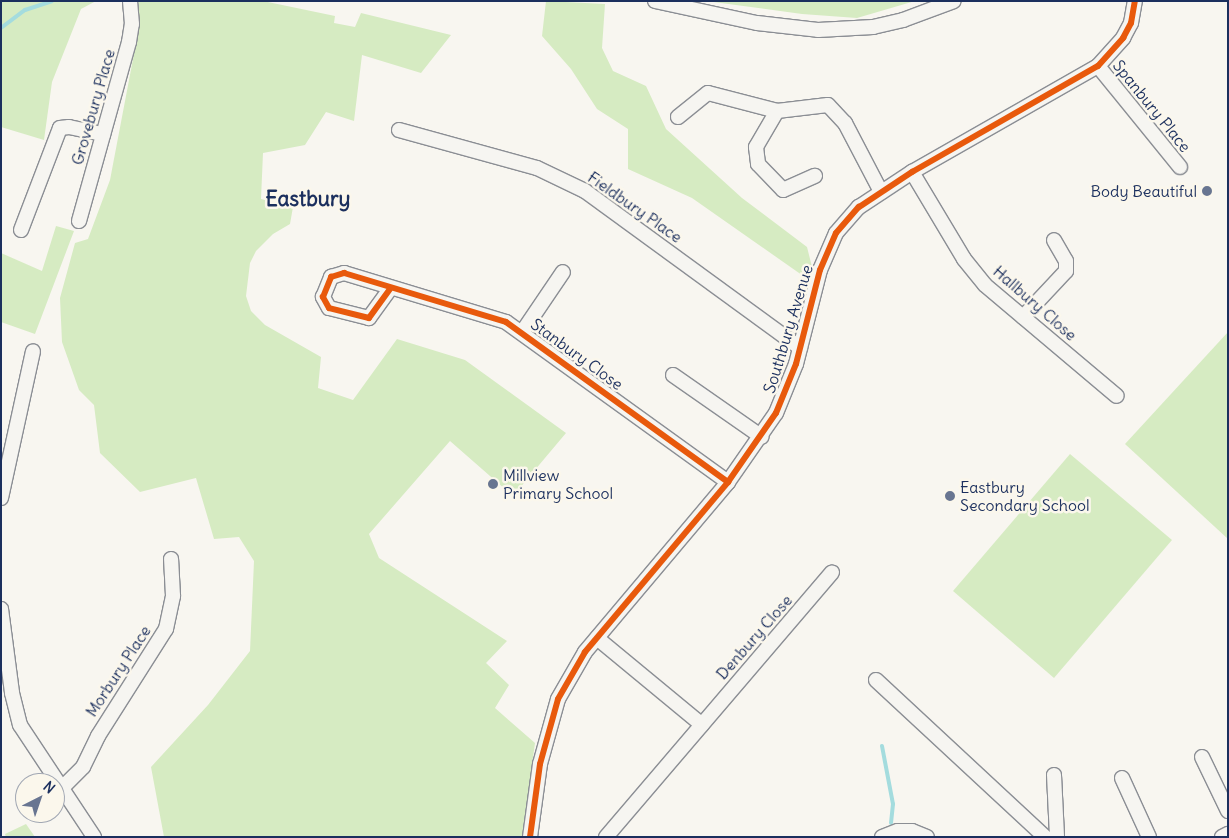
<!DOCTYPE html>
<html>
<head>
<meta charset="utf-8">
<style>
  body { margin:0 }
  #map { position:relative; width:1229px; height:838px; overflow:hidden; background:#f8f6f0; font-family:Delius,sans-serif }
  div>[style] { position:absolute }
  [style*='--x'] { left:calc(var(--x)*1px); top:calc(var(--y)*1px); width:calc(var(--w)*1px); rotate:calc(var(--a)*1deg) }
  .green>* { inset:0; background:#d6ebc2 }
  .stream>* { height:4px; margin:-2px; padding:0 2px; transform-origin:2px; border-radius:2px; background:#a4dcde }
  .roads { filter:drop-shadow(1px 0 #8b8e94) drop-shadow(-1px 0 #8b8e94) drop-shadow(0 1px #8b8e94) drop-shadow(0 -1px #8b8e94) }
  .minor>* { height:14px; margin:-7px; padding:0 7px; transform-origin:7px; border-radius:7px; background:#f6f5f1 }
  .cycleway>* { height:6px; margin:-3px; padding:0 3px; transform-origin:3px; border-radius:3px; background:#e8590c }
  .dots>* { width:14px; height:14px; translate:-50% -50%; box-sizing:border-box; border:2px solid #fbf7ec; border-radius:50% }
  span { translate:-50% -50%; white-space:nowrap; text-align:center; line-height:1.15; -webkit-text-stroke:5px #fbf7ec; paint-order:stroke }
  .street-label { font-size:16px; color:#1b2f5e }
  .poi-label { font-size:16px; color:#1b2f5e }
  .right { translate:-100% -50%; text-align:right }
  .left { translate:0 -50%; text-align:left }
  .district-label { font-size:21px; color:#1b2f5e; font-weight:700 }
  .frame { position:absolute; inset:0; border:2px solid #1b2f5e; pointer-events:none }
  .north { position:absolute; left:15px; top:773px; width:50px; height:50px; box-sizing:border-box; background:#fbf7ec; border:1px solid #a1a7b3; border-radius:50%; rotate:41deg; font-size:14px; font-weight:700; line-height:20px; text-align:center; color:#1b2f5e }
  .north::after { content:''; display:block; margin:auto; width:18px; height:22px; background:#687591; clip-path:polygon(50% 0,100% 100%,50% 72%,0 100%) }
</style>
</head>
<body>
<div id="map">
  <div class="green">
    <div style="clip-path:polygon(1px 1px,96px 1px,81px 9px,52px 82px,44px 140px,1px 127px)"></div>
    <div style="clip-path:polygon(134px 1px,263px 1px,335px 16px,334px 23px,355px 27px,361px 13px,451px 35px,421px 73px,362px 55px,354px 121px,326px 112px,305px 145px,263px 153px,261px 199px,293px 207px,290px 224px,273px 234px,256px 251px,250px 263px,246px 296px,251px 311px,265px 325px,321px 357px,318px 388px,353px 400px,397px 339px,465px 360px,566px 433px,513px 496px,450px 441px,369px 534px,379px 558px,507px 641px,486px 663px,509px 685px,495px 708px,535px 743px,522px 837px,164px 837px,151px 767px,208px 705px,250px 651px,254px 561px,239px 537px,214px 539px,196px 478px,140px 492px,100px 453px,94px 405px,79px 390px,62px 342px,60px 298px,75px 243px,88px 239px,110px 180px,133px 59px,136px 34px)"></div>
    <div style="clip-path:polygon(546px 1px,605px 4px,602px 48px,613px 71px,646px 86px,666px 129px,742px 198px,807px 247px,812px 267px,809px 280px,692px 198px,628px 169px,628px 129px,597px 109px,571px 69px,542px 36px)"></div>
    <div style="clip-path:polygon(706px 1px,915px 1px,857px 18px,802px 14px)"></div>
    <div style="clip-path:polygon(56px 226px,74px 231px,35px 334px,1px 322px,1px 253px,42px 271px)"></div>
    <div style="clip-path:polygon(1228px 332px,1228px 539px,1125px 444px)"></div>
    <div style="clip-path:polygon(1070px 454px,1172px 540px,1054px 678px,953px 591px)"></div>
    <div style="clip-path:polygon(26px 824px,35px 837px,6px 837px,5px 834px)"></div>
  </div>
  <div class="stream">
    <div style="--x:1;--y:28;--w:30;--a:-37"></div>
    <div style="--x:25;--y:10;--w:28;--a:-18"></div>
    <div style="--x:882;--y:746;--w:59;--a:79.3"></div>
    <div style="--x:893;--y:804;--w:19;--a:96"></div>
  </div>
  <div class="roads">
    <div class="minor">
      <div style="--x:655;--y:1;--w:104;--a:12.2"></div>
      <div style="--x:757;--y:23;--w:61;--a:6.5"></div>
      <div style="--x:818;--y:30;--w:55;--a:-3.1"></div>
      <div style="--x:873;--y:27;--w:31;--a:-13"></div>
      <div style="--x:903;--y:20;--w:54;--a:-20.4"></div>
      <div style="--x:1098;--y:66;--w:130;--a:50.9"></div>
      <div style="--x:777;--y:111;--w:42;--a:120.3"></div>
      <div style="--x:756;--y:147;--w:17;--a:83"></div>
      <div style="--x:758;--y:164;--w:36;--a:46"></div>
      <div style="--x:783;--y:190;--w:35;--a:-24"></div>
      <div style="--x:678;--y:117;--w:38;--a:-39"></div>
      <div style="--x:708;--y:93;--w:71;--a:14.6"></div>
      <div style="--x:777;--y:111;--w:51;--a:-6.7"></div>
      <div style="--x:828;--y:105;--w:25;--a:47"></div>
      <div style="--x:845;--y:123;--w:78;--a:62.4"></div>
      <div style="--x:399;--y:130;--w:143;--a:15.4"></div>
      <div style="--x:537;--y:168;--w:53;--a:25.6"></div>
      <div style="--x:585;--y:191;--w:266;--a:36.1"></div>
      <div style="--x:912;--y:172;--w:101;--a:59.1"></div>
      <div style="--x:964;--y:259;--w:33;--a:51"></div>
      <div style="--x:985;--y:285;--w:172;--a:40.1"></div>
      <div style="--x:79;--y:221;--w:186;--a:-74.4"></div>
      <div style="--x:129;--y:42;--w:18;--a:-81"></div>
      <div style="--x:132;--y:24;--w:23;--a:-95"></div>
      <div style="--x:21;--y:230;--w:109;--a:-69.1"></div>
      <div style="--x:60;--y:128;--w:9;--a:-6"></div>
      <div style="--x:69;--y:127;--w:35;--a:12"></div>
      <div style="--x:390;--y:289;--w:36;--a:126"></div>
      <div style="--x:369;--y:318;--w:41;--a:-166"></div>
      <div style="--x:329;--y:308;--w:13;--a:-119"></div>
      <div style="--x:323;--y:297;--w:22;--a:-68"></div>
      <div style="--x:331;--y:277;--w:14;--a:-17"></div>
      <div style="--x:344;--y:273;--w:169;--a:16.8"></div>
      <div style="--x:506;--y:322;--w:274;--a:35.8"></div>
      <div style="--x:1023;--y:317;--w:63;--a:-46.9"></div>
      <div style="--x:1066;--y:271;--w:10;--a:-90"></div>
      <div style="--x:1066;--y:261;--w:24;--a:-120"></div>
      <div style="--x:523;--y:331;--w:71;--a:-55.9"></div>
      <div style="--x:673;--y:375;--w:108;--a:34.9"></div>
      <div style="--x:1;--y:498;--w:150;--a:-77.7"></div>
      <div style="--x:1;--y:609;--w:85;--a:82.5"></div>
      <div style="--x:12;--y:693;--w:33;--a:76"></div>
      <div style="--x:20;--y:725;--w:134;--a:56.5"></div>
      <div style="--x:597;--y:638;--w:136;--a:39.6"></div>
      <div style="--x:876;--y:680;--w:231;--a:42.9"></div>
      <div style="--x:1202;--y:757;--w:60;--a:64.3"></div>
      <div style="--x:1054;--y:775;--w:62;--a:87.2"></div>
      <div style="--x:1122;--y:778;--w:65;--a:65.4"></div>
      <div style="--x:61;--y:789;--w:31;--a:-45"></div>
      <div style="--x:83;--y:767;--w:34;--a:-64"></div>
      <div style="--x:98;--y:736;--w:127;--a:-57.6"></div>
      <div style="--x:166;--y:629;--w:34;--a:-78"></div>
      <div style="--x:173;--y:596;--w:37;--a:-93"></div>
      <div style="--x:530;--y:837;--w:74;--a:-82.2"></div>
      <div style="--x:540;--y:764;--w:67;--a:-74.5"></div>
      <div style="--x:558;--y:699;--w:54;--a:-60.1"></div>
      <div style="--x:585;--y:652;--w:222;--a:-49.9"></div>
      <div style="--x:728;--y:482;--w:84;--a:-55.2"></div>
      <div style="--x:776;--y:413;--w:53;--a:-67.8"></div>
      <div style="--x:796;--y:364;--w:97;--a:-75.7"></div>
      <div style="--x:820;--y:270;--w:40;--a:-66.6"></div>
      <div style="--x:836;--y:233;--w:35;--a:-49"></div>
      <div style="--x:859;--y:207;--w:64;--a:-33.4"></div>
      <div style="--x:912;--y:172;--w:214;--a:-29.7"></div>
      <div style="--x:1098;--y:66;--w:38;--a:-48"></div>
      <div style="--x:1123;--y:38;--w:17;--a:-62"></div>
      <div style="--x:1131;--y:23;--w:22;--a:-80"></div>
      <div style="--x:606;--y:837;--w:348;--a:-49.5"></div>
      <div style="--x:882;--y:837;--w:17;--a:-21"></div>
      <div style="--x:898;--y:831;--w:14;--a:0"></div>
      <div style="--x:912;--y:831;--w:16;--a:22"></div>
      <div style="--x:1222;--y:837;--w:7;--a:-27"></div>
    </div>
  </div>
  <div class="cycleway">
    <div style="--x:390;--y:289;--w:36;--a:126"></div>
    <div style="--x:369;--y:318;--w:41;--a:-166"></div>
    <div style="--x:329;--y:308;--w:13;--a:-119"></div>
    <div style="--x:323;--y:297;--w:22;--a:-68"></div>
    <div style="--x:331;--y:277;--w:14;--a:-17"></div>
    <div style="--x:344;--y:273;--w:169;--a:16.8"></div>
    <div style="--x:506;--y:322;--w:274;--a:35.8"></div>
    <div style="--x:530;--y:837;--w:74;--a:-82.2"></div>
    <div style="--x:540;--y:764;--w:67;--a:-74.5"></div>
    <div style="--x:558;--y:699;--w:54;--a:-60.1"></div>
    <div style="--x:585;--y:652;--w:222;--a:-49.9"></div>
    <div style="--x:728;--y:482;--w:84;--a:-55.2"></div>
    <div style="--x:776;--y:413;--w:53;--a:-67.8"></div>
    <div style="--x:796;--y:364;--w:97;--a:-75.7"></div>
    <div style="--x:820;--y:270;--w:40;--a:-66.6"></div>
    <div style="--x:836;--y:233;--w:35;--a:-49"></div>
    <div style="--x:859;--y:207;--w:64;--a:-33.4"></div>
    <div style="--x:912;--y:172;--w:214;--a:-29.7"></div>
    <div style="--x:1098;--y:66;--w:38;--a:-48"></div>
    <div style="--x:1123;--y:38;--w:17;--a:-62"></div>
    <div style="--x:1131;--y:23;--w:22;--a:-80"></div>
  </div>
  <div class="dots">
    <div style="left:1207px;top:191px;background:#687591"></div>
    <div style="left:493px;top:484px;background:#687591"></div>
    <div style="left:950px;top:496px;background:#687591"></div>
  </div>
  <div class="street-label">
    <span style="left:1152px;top:106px;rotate:51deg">Spanbury Place</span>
    <span style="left:93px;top:107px;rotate:-74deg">Grovebury Place</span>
    <span style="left:635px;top:207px;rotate:35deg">Fieldbury Place</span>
    <span style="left:1035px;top:303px;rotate:41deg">Hallbury Close</span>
    <span style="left:788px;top:329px;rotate:-73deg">Southbury Avenue</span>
    <span style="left:577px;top:354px;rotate:36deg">Stanbury Close</span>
    <span style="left:754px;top:637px;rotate:-49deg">Denbury Close</span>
    <span style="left:118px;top:671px;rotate:-57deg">Morbury Place</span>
  </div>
  <div class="poi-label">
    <span class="right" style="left:1197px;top:191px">Body Beautiful</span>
    <span class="left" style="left:503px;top:484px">Millview<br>Primary School</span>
    <span class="left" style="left:960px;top:496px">Eastbury<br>Secondary School</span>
  </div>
  <div class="district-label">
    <span style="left:308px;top:199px">Eastbury</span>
  </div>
  <div class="frame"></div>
  <div class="north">N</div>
</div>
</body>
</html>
